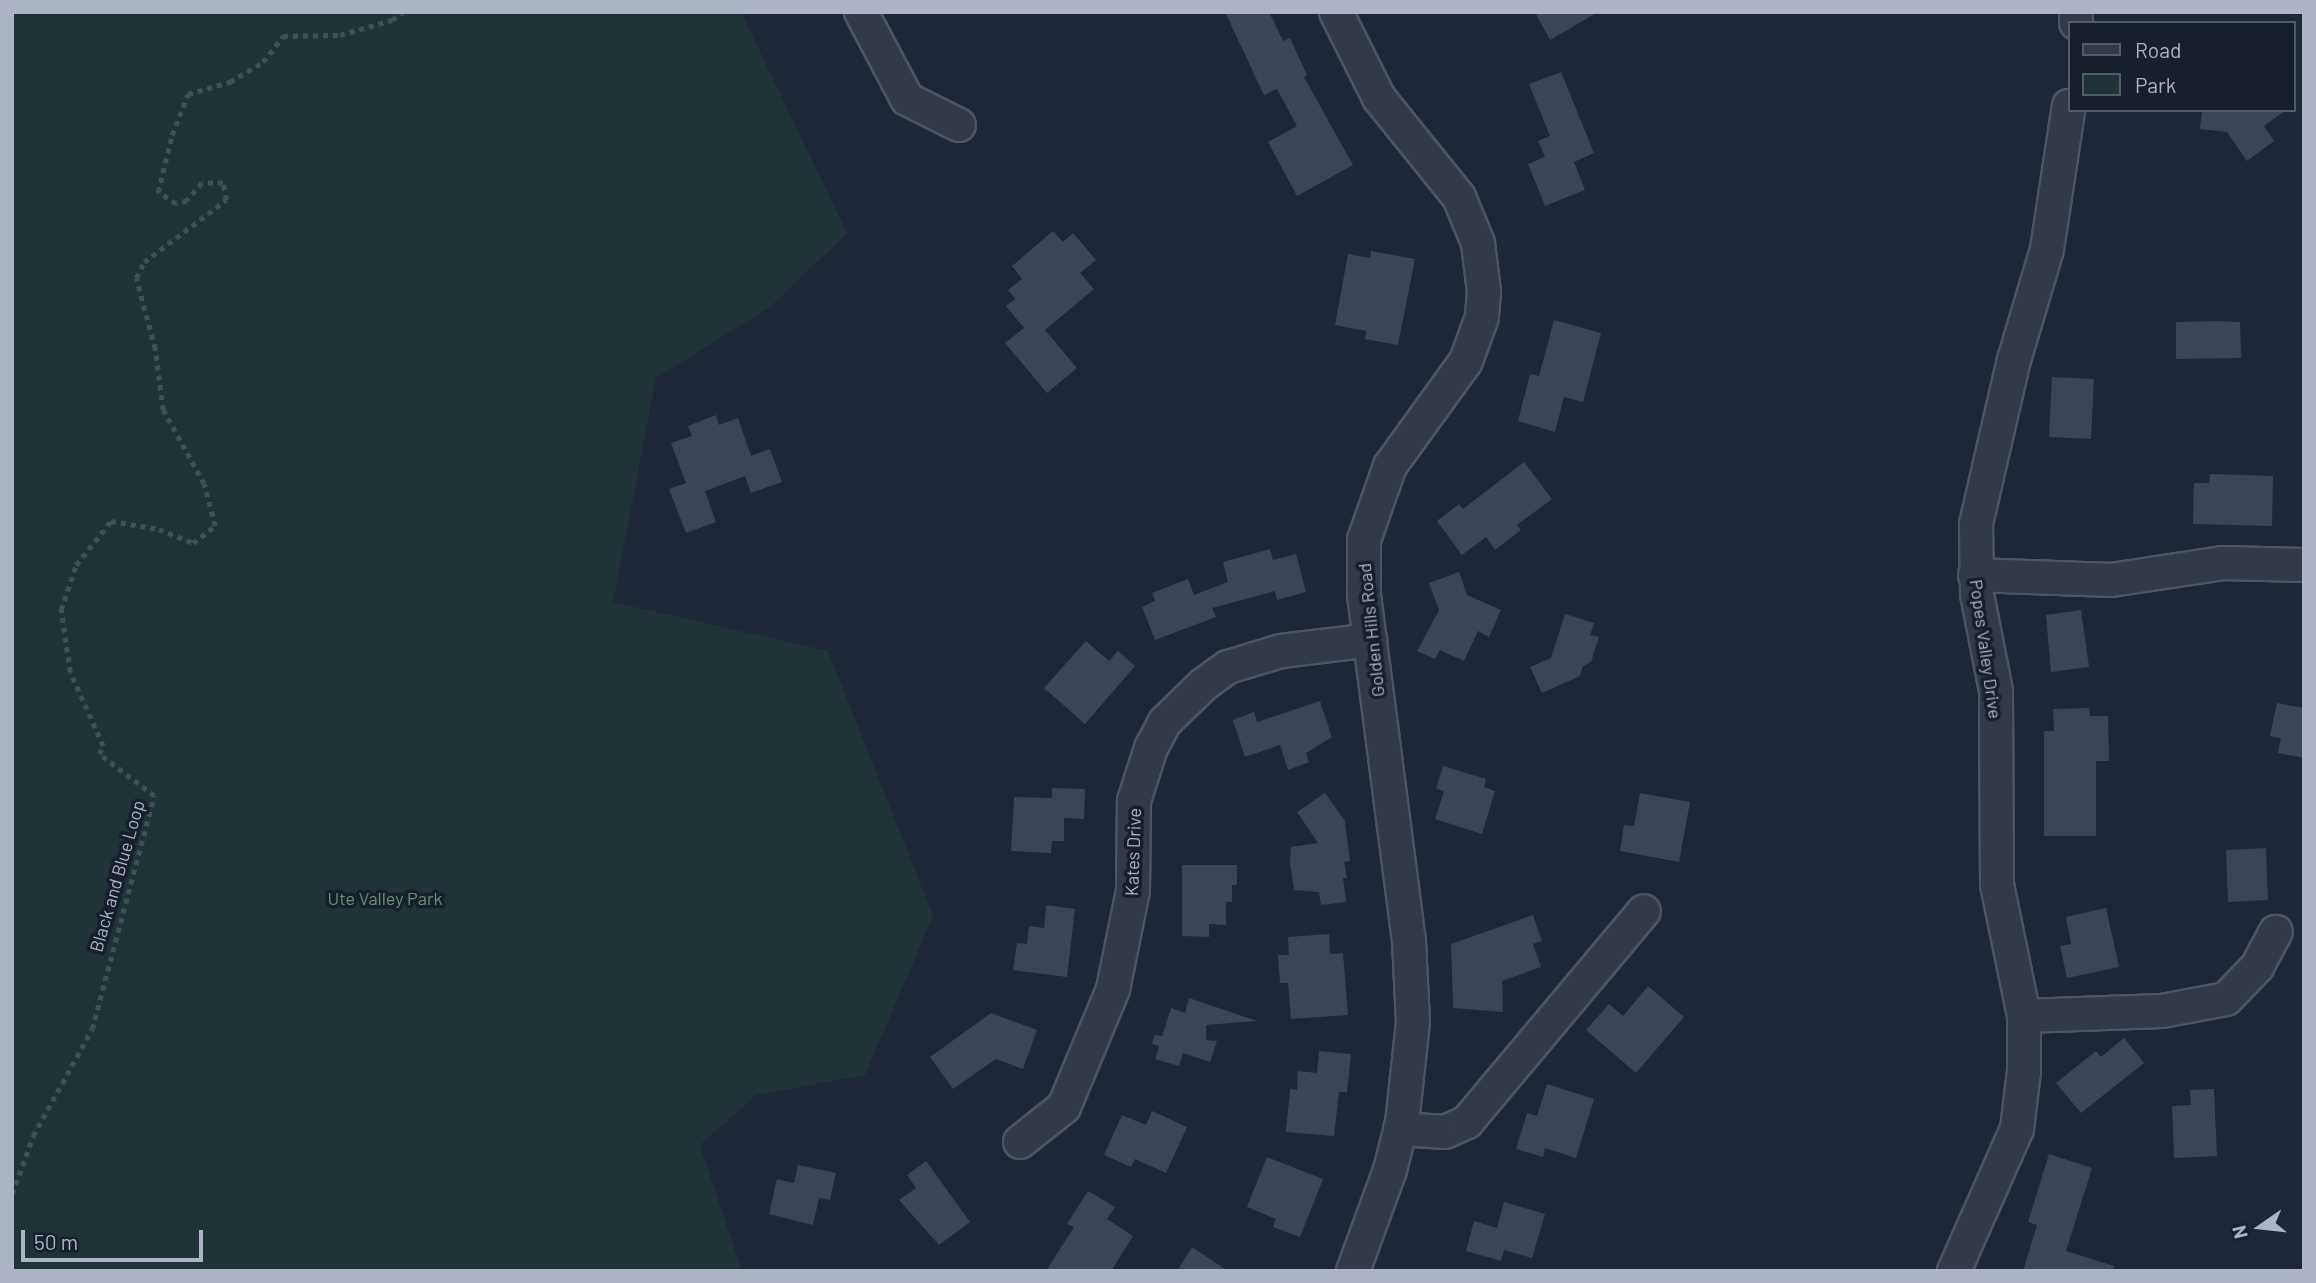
<!DOCTYPE html>
<html>
<head>
<meta charset="utf-8">
<style>
  body { margin:0 }
  #map { position:relative; width:2316px; height:1283px; overflow:hidden; background:#1e2737; font-family:Barlow,sans-serif }
  div>[style] { position:absolute }
  [style*='--x'] { left:calc(var(--x)*1px); top:calc(var(--y)*1px); width:calc(var(--w)*1px); rotate:calc(var(--a)*1deg) }
  .green>* { inset:0; background:#203438 }
  .building>* { inset:0; background:#3a4558 }
  .path>* { height:4.5px; margin-top:-2.25px; transform-origin:0; background:repeating-linear-gradient(90deg,#3e5156 0 5px,transparent 0 10px) }
  .roads { filter:drop-shadow(2px 0 #4d5463) drop-shadow(-2px 0 #4d5463) drop-shadow(0 2px #4d5463) drop-shadow(0 -2px #4d5463) }
  .minor>* { height:32px; margin:-16px; padding:0 16px; transform-origin:16px; border-radius:16px; background:#323948 }
  span { translate:-50% -50%; white-space:nowrap; text-align:center; line-height:1.15; -webkit-text-stroke:7px #181f2c; paint-order:stroke }
  .street-label { font-size:18px; color:#acb4c5 }
  .park-label { font-size:18px; color:#639673 }
  .frame { position:absolute; inset:0; border:14px solid #acb4c5; pointer-events:none }
  .legend { position:absolute; left:2068px; top:21px; width:228px; height:91px; box-sizing:border-box; background:#181f2c; border:2px solid #535b69; margin:0; padding:9px 12px; list-style:none; font-size:21px; color:#acb4c5 }
  .legend li { display:flex; align-items:center; gap:14px; height:35px }
  .legend b { width:35px; border:2px solid #535b69 }
  .north { position:absolute; left:2225px; top:1192px; width:70px; height:70px; -webkit-text-stroke:5px #181f2c; paint-order:stroke; rotate:256deg; font-size:19px; font-weight:700; line-height:28px; text-align:center; color:#acb4c5 }
  .north::after { content:''; display:block; margin:auto; width:24px; height:32px; background:#acb4c5; clip-path:polygon(50% 0,100% 100%,50% 72%,0 100%) }
  .scale { position:absolute; left:21px; top:1230px; width:182px; height:32px; box-sizing:border-box; border:4px solid #acb4c5; border-top:0; padding-left:9px; font-size:21px; line-height:24px; white-space:nowrap; color:#acb4c5; -webkit-text-stroke:5px #181f2c; paint-order:stroke }
</style>
</head>
<body>
<div id="map">
  <div class="green">
    <div style="clip-path:polygon(12px 12px,741px 12px,847px 233px,770px 307px,656px 378px,613px 602px,828px 651px,933px 916px,865px 1075px,756px 1095px,700px 1145px,742px 1271px,12px 1271px)"></div>
  </div>
  <div class="building">
    <div style="clip-path:polygon(1225px 12px,1269px 12px,1283px 41px,1290px 38px,1307px 75px,1304px 77px,1353px 165px,1297px 196px,1268px 142px,1297px 126px,1277px 89px,1264px 95px)"></div>
    <div style="clip-path:polygon(1535px 12px,1598px 12px,1550px 40px)"></div>
    <div style="clip-path:polygon(1561px 72px,1594px 153px,1574px 162px,1585px 190px,1545px 206px,1528px 164px,1545px 157px,1538px 141px,1550px 136px,1529px 84px)"></div>
    <div style="clip-path:polygon(2202px 110px,2286px 110px,2264px 126px,2274px 141px,2247px 161px,2227px 132px,2200px 129px)"></div>
    <div style="clip-path:polygon(1053px 231px,1063px 242px,1073px 233px,1096px 260px,1080px 273px,1094px 289px,1045px 330px,1077px 368px,1047px 393px,1005px 343px,1024px 328px,1006px 306px,1015px 299px,1008px 290px,1022px 279px,1012px 266px)"></div>
    <div style="clip-path:polygon(1371px 251px,1415px 259px,1398px 345px,1365px 339px,1366px 331px,1335px 325px,1348px 254px,1370px 258px)"></div>
    <div style="clip-path:polygon(1554px 320px,1601px 333px,1583px 402px,1564px 397px,1555px 432px,1518px 421px,1530px 374px,1539px 376px)"></div>
    <div style="clip-path:polygon(2217px 321px,2240px 322px,2241px 358px,2176px 359px,2176px 322px)"></div>
    <div style="clip-path:polygon(2052px 377px,2094px 379px,2091px 439px,2049px 437px)"></div>
    <div style="clip-path:polygon(716px 415px,719px 425px,738px 418px,751px 456px,770px 449px,782px 482px,751px 493px,745px 476px,705px 491px,716px 522px,686px 533px,669px 489px,686px 483px,671px 443px,692px 436px,688px 426px)"></div>
    <div style="clip-path:polygon(1524px 462px,1552px 499px,1517px 525px,1521px 530px,1495px 550px,1486px 537px,1462px 555px,1437px 521px,1459px 504px,1463px 509px)"></div>
    <div style="clip-path:polygon(2210px 474px,2273px 476px,2272px 526px,2193px 524px,2194px 483px,2209px 483px)"></div>
    <div style="clip-path:polygon(1270px 549px,1273px 560px,1296px 554px,1306px 592px,1277px 600px,1275px 591px,1212px 608px,1216px 617px,1155px 640px,1142px 607px,1155px 601px,1152px 593px,1188px 579px,1194px 595px,1228px 582px,1223px 562px)"></div>
    <div style="clip-path:polygon(1459px 572px,1467px 595px,1501px 610px,1489px 637px,1478px 631px,1464px 661px,1440px 650px,1435px 659px,1417px 651px,1439px 610px,1429px 583px)"></div>
    <div style="clip-path:polygon(2081px 610px,2089px 667px,2051px 672px,2046px 615px)"></div>
    <div style="clip-path:polygon(1565px 614px,1594px 623px,1590px 635px,1599px 637px,1591px 662px,1583px 666px,1580px 676px,1542px 693px,1530px 667px,1551px 658px)"></div>
    <div style="clip-path:polygon(1086px 641px,1109px 661px,1118px 651px,1135px 666px,1085px 724px,1044px 688px)"></div>
    <div style="clip-path:polygon(1320px 701px,1332px 737px,1306px 753px,1309px 762px,1288px 770px,1280px 745px,1245px 757px,1233px 720px,1254px 712px,1257px 722px)"></div>
    <div style="clip-path:polygon(2277px 703px,2304px 708px,2304px 758px,2278px 753px,2281px 738px,2270px 736px)"></div>
    <div style="clip-path:polygon(2089px 708px,2090px 716px,2108px 716px,2109px 761px,2096px 761px,2096px 836px,2044px 836px,2044px 731px,2054px 731px,2053px 709px)"></div>
    <div style="clip-path:polygon(1443px 766px,1486px 779px,1484px 787px,1495px 791px,1482px 834px,1435px 819px,1444px 791px,1436px 789px)"></div>
    <div style="clip-path:polygon(1052px 788px,1085px 789px,1084px 819px,1064px 818px,1064px 841px,1052px 841px,1051px 853px,1011px 851px,1014px 797px,1052px 798px)"></div>
    <div style="clip-path:polygon(1325px 793px,1345px 821px,1350px 861px,1344px 862px,1347px 878px,1343px 878px,1346px 902px,1321px 905px,1319px 892px,1294px 890px,1290px 862px,1291px 847px,1318px 843px,1297px 812px)"></div>
    <div style="clip-path:polygon(1640px 793px,1690px 802px,1679px 862px,1620px 851px,1624px 825px,1634px 826px)"></div>
    <div style="clip-path:polygon(2266px 848px,2268px 900px,2228px 902px,2226px 850px)"></div>
    <div style="clip-path:polygon(1182px 865px,1237px 865px,1237px 885px,1232px 885px,1232px 902px,1226px 902px,1226px 925px,1209px 924px,1209px 937px,1182px 936px)"></div>
    <div style="clip-path:polygon(1046px 905px,1075px 909px,1067px 977px,1013px 970px,1017px 943px,1027px 944px,1029px 926px,1044px 928px)"></div>
    <div style="clip-path:polygon(2106px 908px,2119px 967px,2067px 978px,2060px 946px,2071px 944px,2066px 917px)"></div>
    <div style="clip-path:polygon(1533px 915px,1542px 941px,1533px 944px,1541px 967px,1502px 981px,1503px 1012px,1453px 1008px,1451px 944px)"></div>
    <div style="clip-path:polygon(1329px 934px,1330px 954px,1343px 953px,1348px 1015px,1291px 1019px,1288px 983px,1280px 983px,1278px 955px,1289px 955px,1288px 937px)"></div>
    <div style="clip-path:polygon(1648px 986px,1684px 1017px,1636px 1073px,1586px 1030px,1609px 1004px,1623px 1016px)"></div>
    <div style="clip-path:polygon(1189px 998px,1257px 1021px,1206px 1025px,1206px 1040px,1217px 1041px,1210px 1062px,1183px 1053px,1179px 1066px,1155px 1059px,1159px 1046px,1152px 1044px,1154px 1035px,1162px 1036px,1171px 1008px,1185px 1013px)"></div>
    <div style="clip-path:polygon(991px 1013px,1037px 1030px,1023px 1069px,996px 1059px,953px 1089px,930px 1057px)"></div>
    <div style="clip-path:polygon(2124px 1038px,2144px 1063px,2081px 1113px,2056px 1083px,2096px 1051px,2101px 1057px)"></div>
    <div style="clip-path:polygon(1319px 1051px,1351px 1054px,1347px 1092px,1339px 1092px,1334px 1136px,1286px 1132px,1290px 1089px,1297px 1090px,1298px 1071px,1317px 1073px)"></div>
    <div style="clip-path:polygon(1547px 1084px,1594px 1099px,1576px 1158px,1545px 1148px,1543px 1157px,1516px 1149px,1527px 1113px,1537px 1116px)"></div>
    <div style="clip-path:polygon(2214px 1089px,2217px 1156px,2174px 1158px,2172px 1106px,2191px 1105px,2190px 1090px)"></div>
    <div style="clip-path:polygon(1152px 1111px,1187px 1127px,1166px 1173px,1135px 1159px,1131px 1167px,1104px 1155px,1122px 1115px,1146px 1125px)"></div>
    <div style="clip-path:polygon(2049px 1154px,2092px 1168px,2066px 1251px,2114px 1266px,2113px 1271px,2023px 1271px,2037px 1225px,2028px 1222px)"></div>
    <div style="clip-path:polygon(1267px 1157px,1323px 1179px,1300px 1237px,1273px 1227px,1276px 1219px,1247px 1207px)"></div>
    <div style="clip-path:polygon(926px 1161px,970px 1222px,939px 1245px,899px 1200px,916px 1188px,907px 1175px)"></div>
    <div style="clip-path:polygon(798px 1165px,836px 1173px,830px 1200px,819px 1198px,813px 1225px,769px 1214px,777px 1179px,794px 1183px)"></div>
    <div style="clip-path:polygon(1088px 1191px,1115px 1207px,1107px 1219px,1133px 1236px,1111px 1271px,1046px 1271px,1074px 1227px,1067px 1224px)"></div>
    <div style="clip-path:polygon(1504px 1202px,1545px 1214px,1532px 1258px,1504px 1250px,1501px 1261px,1466px 1251px,1474px 1221px,1497px 1228px)"></div>
    <div style="clip-path:polygon(1192px 1247px,1228px 1271px,1177px 1271px)"></div>
  </div>
  <div class="path">
    <div style="--x:12;--y:1194;--w:62;--a:-70.1"></div>
    <div style="--x:33;--y:1136;--w:122;--a:-61.1"></div>
    <div style="--x:92;--y:1029;--w:241;--a:-75.1"></div>
    <div style="--x:154;--y:796;--w:69;--a:-142.6"></div>
    <div style="--x:99;--y:754;--w:9;--a:-63"></div>
    <div style="--x:103;--y:746;--w:81;--a:-114"></div>
    <div style="--x:70;--y:672;--w:63;--a:-98.3"></div>
    <div style="--x:61;--y:610;--w:47;--a:-71.6"></div>
    <div style="--x:76;--y:565;--w:56;--a:-51.5"></div>
    <div style="--x:111;--y:521;--w:49;--a:9.5"></div>
    <div style="--x:159;--y:529;--w:37;--a:22"></div>
    <div style="--x:193;--y:543;--w:28;--a:-38"></div>
    <div style="--x:215;--y:526;--w:43;--a:-104.7"></div>
    <div style="--x:204;--y:484;--w:85;--a:-119"></div>
    <div style="--x:163;--y:410;--w:62;--a:-97.5"></div>
    <div style="--x:155;--y:349;--w:73;--a:-105"></div>
    <div style="--x:136;--y:278;--w:18;--a:-63"></div>
    <div style="--x:144;--y:262;--w:103;--a:-37.1"></div>
    <div style="--x:226;--y:200;--w:17;--a:-100"></div>
    <div style="--x:223;--y:183;--w:21;--a:180"></div>
    <div style="--x:202;--y:183;--w:23;--a:130"></div>
    <div style="--x:187;--y:201;--w:11;--a:165"></div>
    <div style="--x:176;--y:204;--w:22;--a:-146"></div>
    <div style="--x:158;--y:192;--w:59;--a:-76.2"></div>
    <div style="--x:172;--y:135;--w:44;--a:-68.7"></div>
    <div style="--x:188;--y:94;--w:44;--a:-15.9"></div>
    <div style="--x:230;--y:82;--w:39;--a:-31"></div>
    <div style="--x:263;--y:62;--w:33;--a:-52"></div>
    <div style="--x:283;--y:36;--w:57;--a:-1"></div>
    <div style="--x:340;--y:35;--w:54;--a:-16.1"></div>
    <div style="--x:392;--y:20;--w:14;--a:-36"></div>
  </div>
  <div class="roads">
    <div class="minor">
      <div style="--x:861;--y:12;--w:98;--a:62.1"></div>
      <div style="--x:907;--y:99;--w:58;--a:26.6"></div>
      <div style="--x:1336;--y:12;--w:96;--a:63.4"></div>
      <div style="--x:1379;--y:98;--w:127;--a:51.1"></div>
      <div style="--x:1459;--y:197;--w:50;--a:67.6"></div>
      <div style="--x:1478;--y:243;--w:49;--a:83"></div>
      <div style="--x:1484;--y:292;--w:25;--a:95"></div>
      <div style="--x:1482;--y:317;--w:47;--a:110"></div>
      <div style="--x:1466;--y:361;--w:130;--a:125.9"></div>
      <div style="--x:1390;--y:466;--w:78;--a:109.4"></div>
      <div style="--x:1364;--y:540;--w:55;--a:90"></div>
      <div style="--x:1364;--y:595;--w:349;--a:82.6"></div>
      <div style="--x:1409;--y:941;--w:81;--a:87.2"></div>
      <div style="--x:1413;--y:1022;--w:102;--a:96.2"></div>
      <div style="--x:1402;--y:1123;--w:49;--a:104.3"></div>
      <div style="--x:1390;--y:1170;--w:108;--a:110.1"></div>
      <div style="--x:2076;--y:23;--w:11;--a:-90"></div>
      <div style="--x:1975;--y:575;--w:136;--a:2.1"></div>
      <div style="--x:2111;--y:580;--w:113;--a:-8.6"></div>
      <div style="--x:2223;--y:563;--w:81;--a:1.4"></div>
      <div style="--x:2024;--y:1016;--w:138;--a:-2.1"></div>
      <div style="--x:2162;--y:1011;--w:65;--a:-10.6"></div>
      <div style="--x:2226;--y:999;--w:45;--a:-45.9"></div>
      <div style="--x:2257;--y:967;--w:40;--a:-62"></div>
      <div style="--x:1400;--y:1129;--w:45;--a:3.8"></div>
      <div style="--x:1445;--y:1132;--w:24;--a:-24"></div>
      <div style="--x:1467;--y:1122;--w:275;--a:-50"></div>
      <div style="--x:1020;--y:1142;--w:56;--a:-38.5"></div>
      <div style="--x:1064;--y:1107;--w:128;--a:-67.4"></div>
      <div style="--x:1113;--y:989;--w:100;--a:-78.5"></div>
      <div style="--x:1133;--y:891;--w:90;--a:-89.4"></div>
      <div style="--x:1134;--y:801;--w:56;--a:-72.2"></div>
      <div style="--x:1151;--y:748;--w:30;--a:-62"></div>
      <div style="--x:1165;--y:722;--w:53;--a:-44.2"></div>
      <div style="--x:1203;--y:685;--w:31;--a:-36"></div>
      <div style="--x:1228;--y:667;--w:55;--a:-16.8"></div>
      <div style="--x:1281;--y:651;--w:90;--a:-7"></div>
      <div style="--x:1954;--y:1271;--w:155;--a:-66.1"></div>
      <div style="--x:2017;--y:1129;--w:58;--a:-83.1"></div>
      <div style="--x:2024;--y:1071;--w:55;--a:-90"></div>
      <div style="--x:2024;--y:1016;--w:134;--a:-101.6"></div>
      <div style="--x:1997;--y:885;--w:194;--a:-90.3"></div>
      <div style="--x:1996;--y:691;--w:99;--a:-101.1"></div>
      <div style="--x:1977;--y:594;--w:70;--a:-90.8"></div>
      <div style="--x:1976;--y:524;--w:168;--a:-77"></div>
      <div style="--x:2014;--y:360;--w:116;--a:-73.4"></div>
      <div style="--x:2047;--y:249;--w:145;--a:-81.3"></div>
    </div>
  </div>
  <div class="street-label">
    <span style="left:1371px;top:630px;rotate:-96deg">Golden Hills Road</span>
    <span style="left:1986px;top:649px;rotate:82deg">Popes Valley Drive</span>
    <span style="left:1133px;top:852px;rotate:-88deg">Kates Drive</span>
    <span style="left:117px;top:876px;rotate:-74deg">Black and Blue Loop</span>
  </div>
  <div class="park-label">
    <span style="left:385px;top:898px">Ute Valley Park</span>
  </div>
  <div class="frame"></div>
  <ul class="legend">
  <li><b style="height:9px;background:#323948"></b>Road</li>
  <li><b style="height:19px;background:#203438"></b>Park</li>
  </ul>
  <div class="north">N</div>
  <div class="scale">50 m</div>
</div>
</body>
</html>
